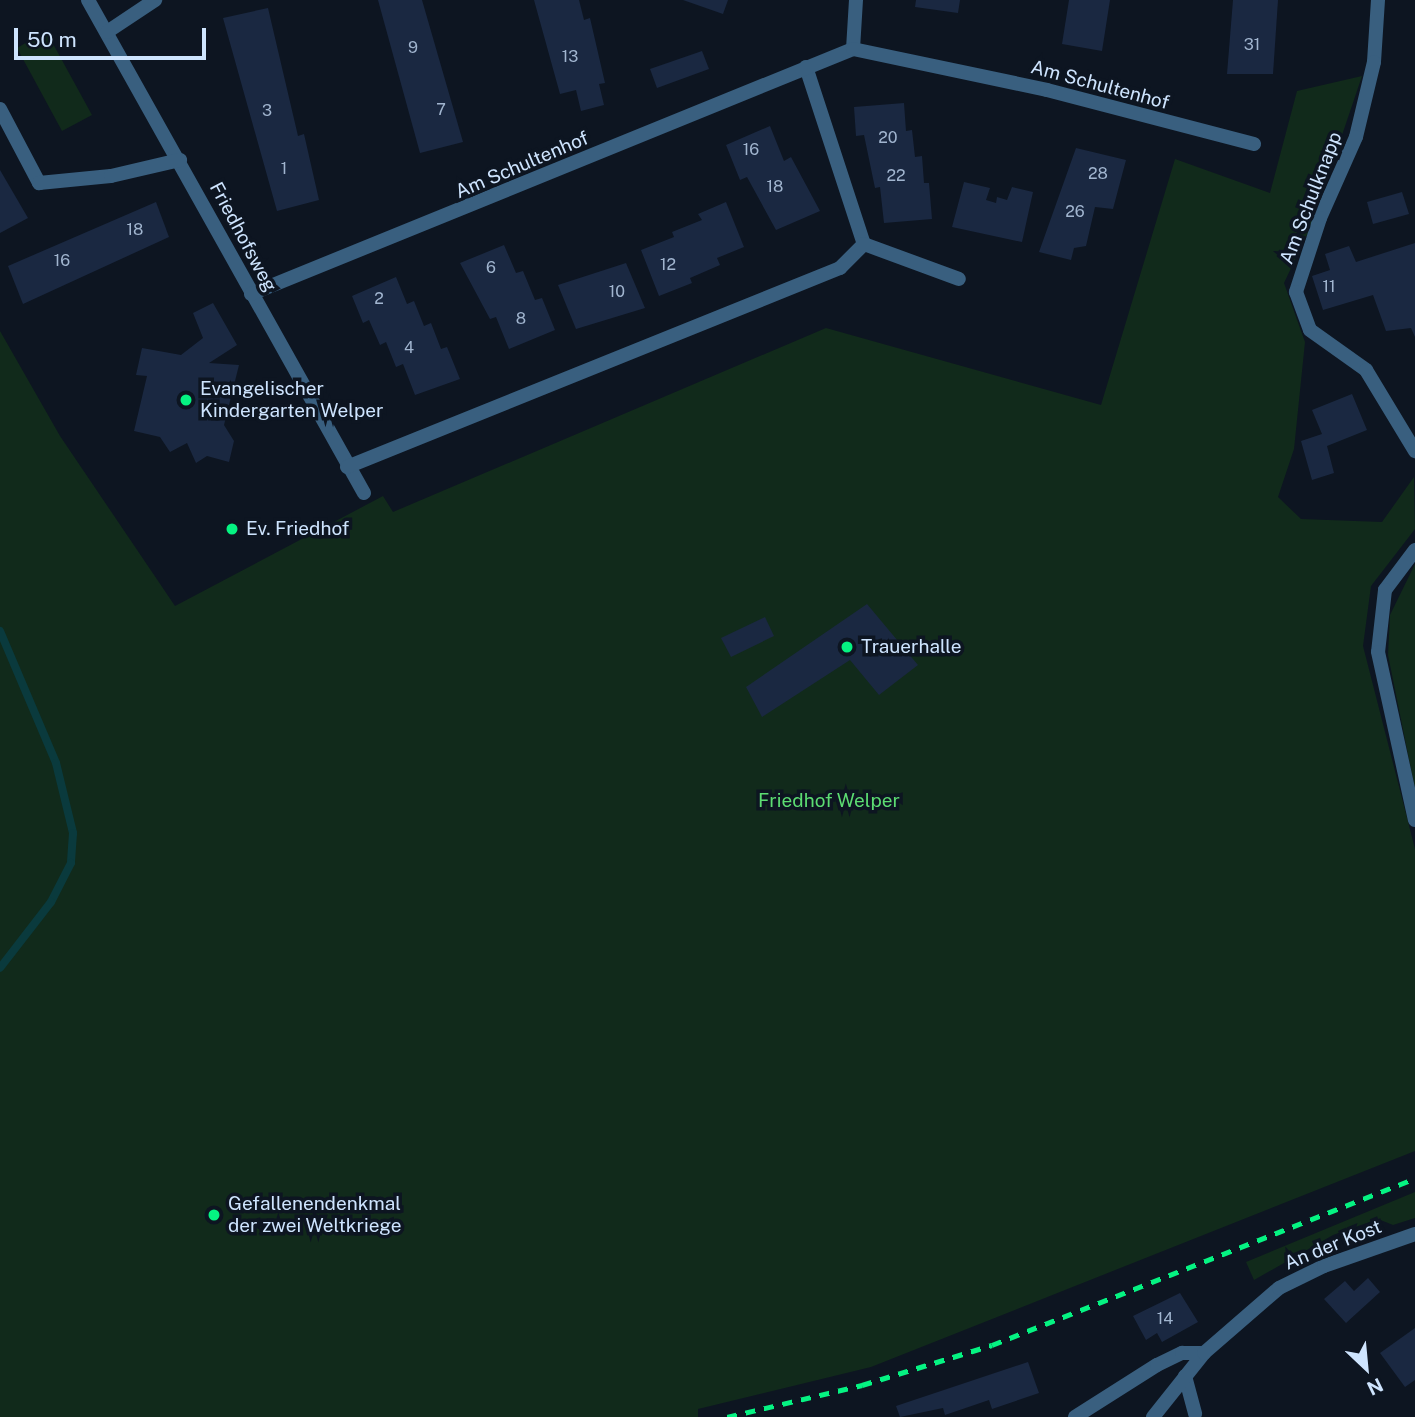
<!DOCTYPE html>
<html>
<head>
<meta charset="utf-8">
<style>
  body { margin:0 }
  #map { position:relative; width:1415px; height:1417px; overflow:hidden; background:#0d1521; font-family:"Public Sans",sans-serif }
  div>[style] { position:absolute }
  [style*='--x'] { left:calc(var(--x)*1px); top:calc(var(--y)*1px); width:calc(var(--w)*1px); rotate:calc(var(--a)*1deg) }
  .green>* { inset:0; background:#112a1b }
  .stream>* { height:8px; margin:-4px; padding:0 4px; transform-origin:4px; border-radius:4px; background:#0a3a3d }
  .building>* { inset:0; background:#1a2841 }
  .street>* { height:14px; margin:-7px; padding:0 7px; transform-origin:7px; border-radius:7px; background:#395f7f }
  .rail>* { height:5px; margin-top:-2.5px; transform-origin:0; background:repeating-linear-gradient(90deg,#05f382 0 10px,transparent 0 19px) }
  .dots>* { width:19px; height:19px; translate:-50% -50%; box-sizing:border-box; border:4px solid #0d1521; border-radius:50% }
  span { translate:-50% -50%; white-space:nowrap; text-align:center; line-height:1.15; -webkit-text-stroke:7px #0d1521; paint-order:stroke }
  .number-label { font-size:16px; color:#a1b5cf }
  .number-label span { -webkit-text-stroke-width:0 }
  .street-label { font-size:19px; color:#cee4fe }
  .poi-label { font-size:19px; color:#cee4fe }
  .left { translate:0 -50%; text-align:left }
  .park-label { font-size:19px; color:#5cdc72 }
  .north { position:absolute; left:1331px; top:1333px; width:70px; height:70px; -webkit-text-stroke:5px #0d1521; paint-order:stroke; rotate:154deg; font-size:19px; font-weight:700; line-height:28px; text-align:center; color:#cee4fe }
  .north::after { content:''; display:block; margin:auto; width:24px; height:32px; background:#cee4fe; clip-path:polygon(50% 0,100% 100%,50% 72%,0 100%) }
  .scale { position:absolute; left:14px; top:28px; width:192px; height:32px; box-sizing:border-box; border:4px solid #cee4fe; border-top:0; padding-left:9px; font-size:21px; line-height:24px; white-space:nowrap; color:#cee4fe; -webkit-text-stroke:5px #0d1521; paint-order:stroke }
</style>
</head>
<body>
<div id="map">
  <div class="green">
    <div style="clip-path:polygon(46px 31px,92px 115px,62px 131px,17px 48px)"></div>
    <div style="clip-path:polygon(1362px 76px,1312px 224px,1284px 283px,1305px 342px,1294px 449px,1278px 497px,1301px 519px,1382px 522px,1414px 477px,1415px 529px,1371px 586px,1363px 646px,1415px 849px,1415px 1151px,871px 1367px,698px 1409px,698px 1417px,0 1417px,0 331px,60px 436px,175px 606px,383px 496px,393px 512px,826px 328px,1101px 405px,1175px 159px,1270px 193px,1297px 91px)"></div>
    <div style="clip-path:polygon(1415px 564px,1415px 789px,1388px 655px,1390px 615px)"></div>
    <div style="clip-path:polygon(1415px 1192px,1415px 1218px,1393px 1225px,1378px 1219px,1333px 1235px,1254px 1280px,1246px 1262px)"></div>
  </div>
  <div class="stream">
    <div style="--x:0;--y:631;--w:143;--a:67"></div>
    <div style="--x:56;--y:763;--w:72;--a:76.3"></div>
    <div style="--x:73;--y:833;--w:30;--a:94"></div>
    <div style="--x:71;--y:863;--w:44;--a:117.1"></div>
    <div style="--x:51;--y:902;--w:83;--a:127.7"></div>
  </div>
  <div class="building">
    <div style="clip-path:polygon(378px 0,422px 0,463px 142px,420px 153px)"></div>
    <div style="clip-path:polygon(534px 0,579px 0,584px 20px,590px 18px,605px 83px,599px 84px,604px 105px,581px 111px,576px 90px,560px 94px)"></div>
    <div style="clip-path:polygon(683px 0,728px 0,723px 14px)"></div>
    <div style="clip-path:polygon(916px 0,960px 0,958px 13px,915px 7px)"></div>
    <div style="clip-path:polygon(1069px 0,1110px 0,1102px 51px,1062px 44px)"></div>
    <div style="clip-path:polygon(1233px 0,1278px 0,1273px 74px,1227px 74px)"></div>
    <div style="clip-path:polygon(268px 8px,298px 136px,304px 134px,319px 200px,277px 211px,223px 18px)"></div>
    <div style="clip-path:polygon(702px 51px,709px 69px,657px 88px,650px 69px)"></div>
    <div style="clip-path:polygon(904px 103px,906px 131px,912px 130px,915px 157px,922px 156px,924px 183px,929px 183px,932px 219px,884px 223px,880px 187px,875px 188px,864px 135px,856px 136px,854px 107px)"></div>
    <div style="clip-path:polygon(770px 126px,784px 161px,791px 157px,820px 211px,776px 230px,747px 177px,740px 180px,726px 145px)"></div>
    <div style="clip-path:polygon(1076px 148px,1126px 160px,1113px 209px,1095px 207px,1086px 246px,1074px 248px,1071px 260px,1039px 252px)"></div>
    <div style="clip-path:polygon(0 170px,28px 218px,0 233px)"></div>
    <div style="clip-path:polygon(964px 182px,990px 188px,986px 200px,996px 203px,997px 197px,1007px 200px,1012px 187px,1033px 192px,1022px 242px,952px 227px)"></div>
    <div style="clip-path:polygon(1402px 192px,1409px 214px,1373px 224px,1367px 202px)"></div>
    <div style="clip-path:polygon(156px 202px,169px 237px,23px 304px,8px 266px)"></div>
    <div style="clip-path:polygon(726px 202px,744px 247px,717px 258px,720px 265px,690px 278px,692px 283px,659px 296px,641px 250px,674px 237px,672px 232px,702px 220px,698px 214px)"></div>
    <div style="clip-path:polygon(1415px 243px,1415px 337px,1411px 328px,1386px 331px,1373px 295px,1323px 310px,1312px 276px,1330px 270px,1325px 254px,1349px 246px,1356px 262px)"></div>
    <div style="clip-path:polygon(504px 245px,516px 273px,523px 271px,535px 300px,542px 298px,555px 330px,509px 349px,496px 317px,490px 319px,460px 263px)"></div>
    <div style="clip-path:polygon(626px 263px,645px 308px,576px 329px,558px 285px)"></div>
    <div style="clip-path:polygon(396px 277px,407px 304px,414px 301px,424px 326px,431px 323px,441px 349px,447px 347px,460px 379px,415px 395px,403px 364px,396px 367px,386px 342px,380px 345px,369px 320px,363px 323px,352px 296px)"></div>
    <div style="clip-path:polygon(213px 303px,237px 345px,209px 363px,239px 365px,224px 425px,234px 441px,229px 462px,207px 456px,196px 463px,187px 443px,170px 452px,160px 437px,134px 431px,147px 376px,136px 375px,142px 348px,181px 355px,203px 338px,193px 313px)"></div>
    <div style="clip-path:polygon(1352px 394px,1367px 430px,1327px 446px,1334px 473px,1312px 480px,1301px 441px,1322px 434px,1312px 410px)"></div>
    <div style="clip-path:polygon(867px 604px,918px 665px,879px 695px,850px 660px,762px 717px,746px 687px)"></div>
    <div style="clip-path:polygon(765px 617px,774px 636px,731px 657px,721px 638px)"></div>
    <div style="clip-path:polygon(1368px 1278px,1380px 1292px,1346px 1323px,1324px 1299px,1345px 1281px,1354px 1291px)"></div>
    <div style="clip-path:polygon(1180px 1293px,1198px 1322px,1162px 1342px,1157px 1333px,1146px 1340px,1133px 1316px)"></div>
    <div style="clip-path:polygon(1415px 1328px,1415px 1380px,1405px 1387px,1380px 1353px)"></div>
    <div style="clip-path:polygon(1028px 1362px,1039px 1393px,992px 1409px,989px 1400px,945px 1415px,943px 1408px,900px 1417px,896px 1406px)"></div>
  </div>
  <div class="street">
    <div style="--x:88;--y:0;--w:565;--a:60.76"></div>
    <div style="--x:1378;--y:0;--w:62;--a:93.7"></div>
    <div style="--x:1374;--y:62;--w:77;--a:103.5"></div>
    <div style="--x:1356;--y:137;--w:89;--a:114"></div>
    <div style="--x:1320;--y:218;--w:78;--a:108"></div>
    <div style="--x:1296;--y:292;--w:40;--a:69.8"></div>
    <div style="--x:1310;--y:330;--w:69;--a:35.5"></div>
    <div style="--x:1366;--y:370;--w:95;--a:58.8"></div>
    <div style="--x:107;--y:32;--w:58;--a:-33.7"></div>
    <div style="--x:853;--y:49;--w:49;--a:-86.5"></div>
    <div style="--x:806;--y:67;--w:186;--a:71.9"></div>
    <div style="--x:0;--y:109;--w:84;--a:62.2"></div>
    <div style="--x:39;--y:183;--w:72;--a:-5.6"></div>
    <div style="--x:111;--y:176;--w:71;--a:-13.1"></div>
    <div style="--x:864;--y:244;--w:101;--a:20.2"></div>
    <div style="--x:251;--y:294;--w:650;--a:-22.15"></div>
    <div style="--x:853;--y:49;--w:198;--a:11.9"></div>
    <div style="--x:1047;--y:90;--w:214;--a:14.6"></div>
    <div style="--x:347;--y:467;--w:532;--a:-21.98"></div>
    <div style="--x:840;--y:268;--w:34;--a:-45"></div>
    <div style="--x:1415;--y:550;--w:50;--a:126.9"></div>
    <div style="--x:1385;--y:590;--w:62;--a:96.4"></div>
    <div style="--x:1378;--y:652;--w:172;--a:77.6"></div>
    <div style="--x:1185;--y:1376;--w:39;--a:75"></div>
    <div style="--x:1075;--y:1417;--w:97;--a:-32.4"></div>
    <div style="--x:1157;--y:1365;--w:28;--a:-26"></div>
    <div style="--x:1182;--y:1353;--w:22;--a:0"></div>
    <div style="--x:1153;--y:1417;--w:82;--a:-51.4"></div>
    <div style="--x:1204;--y:1353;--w:99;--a:-40.9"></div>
    <div style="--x:1279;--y:1288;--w:50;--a:-26.1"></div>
    <div style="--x:1324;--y:1266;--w:96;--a:-19.4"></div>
  </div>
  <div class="rail">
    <div style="--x:727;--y:1417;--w:139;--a:-13.3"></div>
    <div style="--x:862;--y:1385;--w:136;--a:-17.1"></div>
    <div style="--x:992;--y:1345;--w:455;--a:-21.5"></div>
  </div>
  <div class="dots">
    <div style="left:186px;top:400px;background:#05f382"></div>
    <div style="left:232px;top:529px;background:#05f382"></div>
    <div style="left:847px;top:647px;background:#05f382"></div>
    <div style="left:214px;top:1215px;background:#05f382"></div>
  </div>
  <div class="number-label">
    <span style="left:1252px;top:45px">31</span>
    <span style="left:413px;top:48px">9</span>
    <span style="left:570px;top:57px">13</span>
    <span style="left:441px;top:110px">7</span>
    <span style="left:267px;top:111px">3</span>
    <span style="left:888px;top:138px">20</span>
    <span style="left:751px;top:150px">16</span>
    <span style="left:284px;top:169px">1</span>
    <span style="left:1098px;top:174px">28</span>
    <span style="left:896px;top:176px">22</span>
    <span style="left:775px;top:187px">18</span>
    <span style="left:1075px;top:212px">26</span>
    <span style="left:135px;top:230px">18</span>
    <span style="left:62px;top:261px">16</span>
    <span style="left:668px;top:265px">12</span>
    <span style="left:491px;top:268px">6</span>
    <span style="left:1329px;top:287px">11</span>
    <span style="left:617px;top:292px">10</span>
    <span style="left:379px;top:299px">2</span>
    <span style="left:521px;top:319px">8</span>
    <span style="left:409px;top:348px">4</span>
    <span style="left:1165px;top:1319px">14</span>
  </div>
  <div class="street-label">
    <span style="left:1100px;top:85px;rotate:15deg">Am Schultenhof</span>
    <span style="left:522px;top:165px;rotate:-23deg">Am Schultenhof</span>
    <span style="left:1311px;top:198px;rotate:-69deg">Am Schulknapp</span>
    <span style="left:243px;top:237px;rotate:62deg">Friedhofsweg</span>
    <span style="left:1333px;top:1245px;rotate:-22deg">An der Kost</span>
  </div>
  <div class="poi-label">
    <span class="left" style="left:200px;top:400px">Evangelischer<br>Kindergarten Welper</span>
    <span class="left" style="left:246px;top:529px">Ev. Friedhof</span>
    <span class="left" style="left:861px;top:647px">Trauerhalle</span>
    <span class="left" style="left:228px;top:1215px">Gefallenendenkmal<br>der zwei Weltkriege</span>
  </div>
  <div class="park-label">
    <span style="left:829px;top:801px">Friedhof Welper</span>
  </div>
  <div class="north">N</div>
  <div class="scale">50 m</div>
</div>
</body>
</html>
